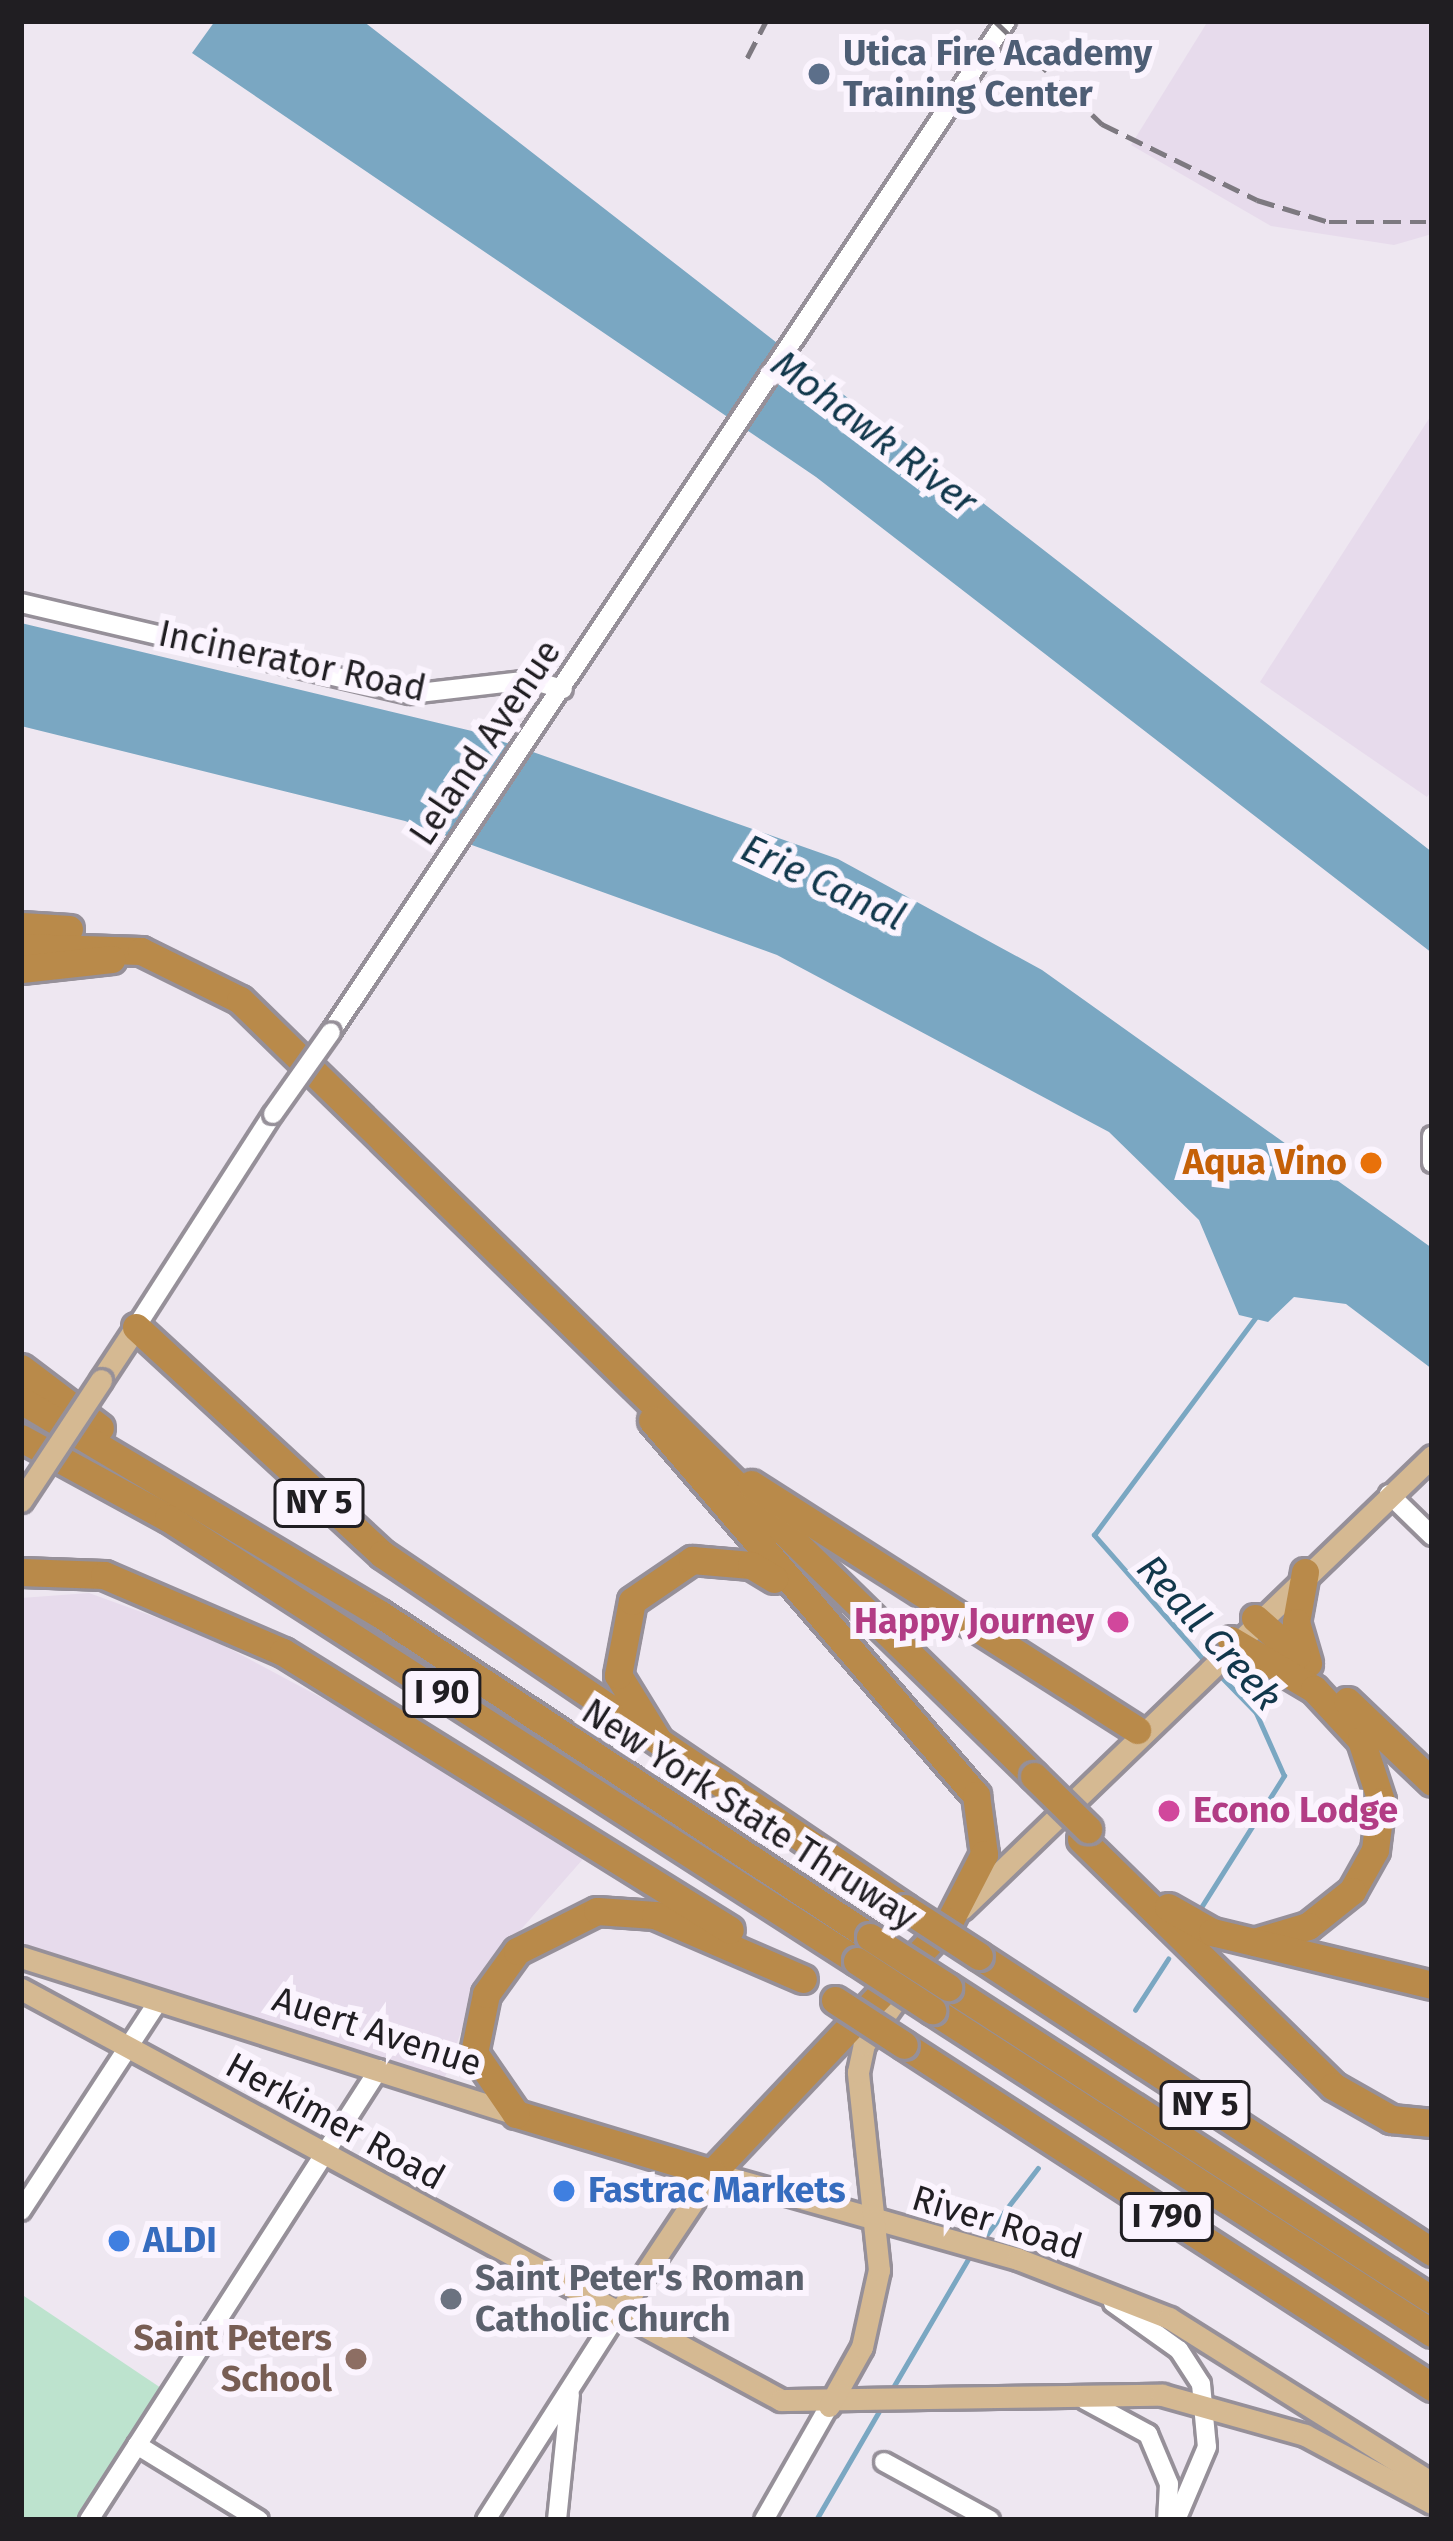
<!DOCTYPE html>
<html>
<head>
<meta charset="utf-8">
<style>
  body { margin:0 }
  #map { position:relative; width:1453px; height:2541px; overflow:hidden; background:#eee7f1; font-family:"Fira Sans",sans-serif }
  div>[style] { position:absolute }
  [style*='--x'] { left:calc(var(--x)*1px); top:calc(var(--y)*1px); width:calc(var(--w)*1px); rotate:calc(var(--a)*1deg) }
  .built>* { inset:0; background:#e7dbec }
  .green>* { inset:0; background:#bde3ce }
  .water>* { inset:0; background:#7aa7c2 }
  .stream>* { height:4.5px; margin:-2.25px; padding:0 2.25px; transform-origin:2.25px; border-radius:2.25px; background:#7aa7c2 }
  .roads { filter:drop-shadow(3px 0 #969099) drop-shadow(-3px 0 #969099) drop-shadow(0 3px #969099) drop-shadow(0 -3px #969099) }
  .minor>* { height:18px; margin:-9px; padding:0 9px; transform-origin:9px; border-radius:9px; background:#fff }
  .major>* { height:21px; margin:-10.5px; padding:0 10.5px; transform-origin:10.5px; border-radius:10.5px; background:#d5b992 }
  .highway>* { height:27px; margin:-13.5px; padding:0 13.5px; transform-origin:13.5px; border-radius:13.5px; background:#b98a4a }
  .rail>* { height:4.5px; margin-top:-2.25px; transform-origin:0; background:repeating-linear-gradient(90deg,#7d7980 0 18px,transparent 0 27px) }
  .bridges { filter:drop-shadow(3px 0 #969099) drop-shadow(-3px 0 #969099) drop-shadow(0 3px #969099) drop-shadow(0 -3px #969099) }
  .minor-bridge>* { height:18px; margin:-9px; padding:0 9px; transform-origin:9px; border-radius:9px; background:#fff }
  .major-bridge>* { height:21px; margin:-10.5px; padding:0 10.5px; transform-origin:10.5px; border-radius:10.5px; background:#d5b992 }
  .highway-bridge>* { height:27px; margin:-13.5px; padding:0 13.5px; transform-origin:13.5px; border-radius:13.5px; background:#b98a4a }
  .dots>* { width:33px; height:33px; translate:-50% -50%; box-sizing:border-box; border:6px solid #fbf4fe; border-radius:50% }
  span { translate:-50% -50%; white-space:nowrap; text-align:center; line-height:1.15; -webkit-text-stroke:12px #fbf4fe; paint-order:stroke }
  .shield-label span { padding:3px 9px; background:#fbf4fe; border:3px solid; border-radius:9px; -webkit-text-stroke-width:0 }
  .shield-label { font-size:33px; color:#201e22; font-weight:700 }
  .service-label { font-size:36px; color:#4e5e75; font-weight:700 }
  .left { translate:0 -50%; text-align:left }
  .street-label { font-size:36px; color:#201e22 }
  .food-label { font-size:36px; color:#c56008; font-weight:700 }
  .right { translate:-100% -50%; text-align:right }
  .hotel-label { font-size:36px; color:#b23c85; font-weight:700 }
  .shop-label { font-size:36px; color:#366cbe; font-weight:700 }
  .worship-label { font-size:36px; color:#5b616d; font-weight:700 }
  .education-label { font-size:36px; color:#785e54; font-weight:700 }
  .water-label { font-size:39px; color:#11374b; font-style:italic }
  .frame { position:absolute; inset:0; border:24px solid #201e22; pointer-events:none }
</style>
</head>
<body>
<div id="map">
  <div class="built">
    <div style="clip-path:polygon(1208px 21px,1432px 21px,1432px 234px,1394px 245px,1271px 226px,1131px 145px)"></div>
    <div style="clip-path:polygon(1432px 414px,1432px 790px,1427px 797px,1260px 682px)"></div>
    <div style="clip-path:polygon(89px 1593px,202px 1634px,369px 1723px,583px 1859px,481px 1975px,444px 2080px,21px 1946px,21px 1598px)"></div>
  </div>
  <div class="green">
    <div style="clip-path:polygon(21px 2294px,164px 2390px,82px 2520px,21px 2520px)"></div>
  </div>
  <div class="water">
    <div style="clip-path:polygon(215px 21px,363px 21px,1432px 852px,1432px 953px,816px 477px,192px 53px)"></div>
    <div style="clip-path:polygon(21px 623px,476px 732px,838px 859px,1042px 970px,1432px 1248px,1432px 1369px,1346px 1304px,1294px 1297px,1268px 1322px,1239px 1315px,1199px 1220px,1109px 1132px,777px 955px,405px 821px,21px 726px)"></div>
  </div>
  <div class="stream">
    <div style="--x:1206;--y:1663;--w:170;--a:-131.2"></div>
    <div style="--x:1094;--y:1535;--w:270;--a:-53.4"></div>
    <div style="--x:1202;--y:1906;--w:154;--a:-57.8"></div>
    <div style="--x:1284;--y:1776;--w:69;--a:-114"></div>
    <div style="--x:1256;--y:1713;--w:53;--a:-134.2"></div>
    <div style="--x:1135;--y:2010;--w:61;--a:-57.1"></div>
    <div style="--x:981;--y:2242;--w:93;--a:-52.4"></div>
    <div style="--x:891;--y:2391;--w:156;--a:-59.7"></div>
    <div style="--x:816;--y:2520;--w:132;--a:-59.9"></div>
  </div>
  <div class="roads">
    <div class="minor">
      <div style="--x:21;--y:603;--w:400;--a:13.2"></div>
      <div style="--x:410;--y:694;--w:122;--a:-6.6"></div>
      <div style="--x:531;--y:680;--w:33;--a:16"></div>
      <div style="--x:331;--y:1032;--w:1216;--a:-56.27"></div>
      <div style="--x:1432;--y:1136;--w:27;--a:90"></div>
      <div style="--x:136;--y:1327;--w:253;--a:-57.3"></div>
      <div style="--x:1389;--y:1494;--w:60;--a:44.3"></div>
      <div style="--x:21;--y:2211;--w:250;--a:-56.8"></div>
      <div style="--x:1113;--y:2303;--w:81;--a:35.5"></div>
      <div style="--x:1179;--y:2350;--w:40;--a:57.1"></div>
      <div style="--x:1201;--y:2384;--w:63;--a:84.6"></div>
      <div style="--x:1207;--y:2447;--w:79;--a:113"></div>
      <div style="--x:1085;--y:2400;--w:72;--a:28.4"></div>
      <div style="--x:1148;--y:2434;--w:54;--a:67.2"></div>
      <div style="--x:1169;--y:2484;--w:36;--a:93"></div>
      <div style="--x:137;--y:2445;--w:143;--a:31.6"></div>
      <div style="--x:884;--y:2462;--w:121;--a:28.7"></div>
      <div style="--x:89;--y:2520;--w:536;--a:-57.26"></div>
      <div style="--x:486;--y:2520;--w:241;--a:-57.4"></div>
      <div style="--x:557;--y:2520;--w:126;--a:-84.1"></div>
      <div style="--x:764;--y:2520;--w:131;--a:-60.3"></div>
    </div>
    <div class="major">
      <div style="--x:101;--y:1380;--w:64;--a:-56.6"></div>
      <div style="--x:962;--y:1909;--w:653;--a:-43.94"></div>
      <div style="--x:21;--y:1957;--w:519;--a:17.6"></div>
      <div style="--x:21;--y:1989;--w:864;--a:28.4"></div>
      <div style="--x:781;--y:2400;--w:381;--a:-0.8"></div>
      <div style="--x:1162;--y:2395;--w:148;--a:15.6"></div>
      <div style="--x:1305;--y:2435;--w:144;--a:28.2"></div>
      <div style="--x:616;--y:2317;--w:173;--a:-56.3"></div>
      <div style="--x:712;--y:2173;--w:318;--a:15.7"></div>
      <div style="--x:1018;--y:2259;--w:162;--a:21.3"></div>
      <div style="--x:1169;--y:2318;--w:310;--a:32.1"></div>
      <div style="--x:829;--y:2406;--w:68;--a:-60.8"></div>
      <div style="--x:862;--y:2347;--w:79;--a:-77.6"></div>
      <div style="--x:879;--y:2270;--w:199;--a:-96.1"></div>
      <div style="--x:858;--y:2072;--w:29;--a:-78"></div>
      <div style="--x:864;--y:2044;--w:80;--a:-54.1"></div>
    </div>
    <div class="highway">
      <div style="--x:21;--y:926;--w:48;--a:3.6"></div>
      <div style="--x:21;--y:947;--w:120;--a:1.9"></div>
      <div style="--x:141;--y:951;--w:110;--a:26.3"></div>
      <div style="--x:240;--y:1000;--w:1110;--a:44.34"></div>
      <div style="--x:21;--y:969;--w:91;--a:-6.3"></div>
      <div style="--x:136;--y:1327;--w:335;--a:42.7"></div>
      <div style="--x:382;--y:1554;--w:632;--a:34.09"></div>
      <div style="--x:21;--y:1368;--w:99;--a:37.2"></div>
      <div style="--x:21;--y:1400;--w:418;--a:30.8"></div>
      <div style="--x:380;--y:1614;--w:587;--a:33.39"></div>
      <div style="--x:652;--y:1420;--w:496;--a:49.2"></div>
      <div style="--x:976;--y:1795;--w:60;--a:82.3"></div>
      <div style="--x:984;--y:1854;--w:76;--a:117.2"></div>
      <div style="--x:949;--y:1922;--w:345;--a:133.4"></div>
      <div style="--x:712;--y:2173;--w:205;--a:-163.2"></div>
      <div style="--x:516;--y:2114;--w:74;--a:-124.5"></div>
      <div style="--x:474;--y:2053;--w:60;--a:-78.5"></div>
      <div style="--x:486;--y:1994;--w:53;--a:-54.2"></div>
      <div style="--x:517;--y:1951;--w:89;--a:-26.6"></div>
      <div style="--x:597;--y:1911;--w:58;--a:3.9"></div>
      <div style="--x:655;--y:1915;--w:161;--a:23.4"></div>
      <div style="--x:21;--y:1438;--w:167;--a:28.6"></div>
      <div style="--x:168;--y:1518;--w:819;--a:32.74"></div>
      <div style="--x:751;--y:1484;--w:458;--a:32.5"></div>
      <div style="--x:21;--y:1572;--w:83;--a:2.1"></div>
      <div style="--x:104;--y:1575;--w:195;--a:23.3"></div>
      <div style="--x:283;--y:1652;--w:526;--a:31.88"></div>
      <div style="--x:1305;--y:1572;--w:51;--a:100.2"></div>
      <div style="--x:1296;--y:1622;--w:43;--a:73.7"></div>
      <div style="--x:1255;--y:1618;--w:56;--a:41.4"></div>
      <div style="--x:1231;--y:1640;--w:96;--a:30.6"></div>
      <div style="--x:1314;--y:1689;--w:69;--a:47.3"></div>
      <div style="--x:1361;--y:1740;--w:64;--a:71.8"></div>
      <div style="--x:1381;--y:1801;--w:49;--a:97"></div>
      <div style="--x:1375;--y:1850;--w:47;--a:119.3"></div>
      <div style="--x:1352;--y:1891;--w:56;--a:141.5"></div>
      <div style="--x:1308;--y:1926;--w:56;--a:163.5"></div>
      <div style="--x:1347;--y:1701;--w:117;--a:43.6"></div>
      <div style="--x:658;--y:1740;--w:76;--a:-121.6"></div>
      <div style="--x:618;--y:1675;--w:75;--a:-79.3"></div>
      <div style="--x:632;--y:1601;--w:73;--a:-34.3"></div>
      <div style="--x:692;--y:1560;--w:59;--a:4.8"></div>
      <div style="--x:751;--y:1565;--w:27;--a:31"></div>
      <div style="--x:1081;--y:1839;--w:353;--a:44.4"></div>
      <div style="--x:1333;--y:2086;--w:67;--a:29.6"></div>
      <div style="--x:1391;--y:2119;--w:41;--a:5.6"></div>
      <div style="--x:1168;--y:1907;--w:51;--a:29.6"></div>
      <div style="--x:1212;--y:1932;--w:226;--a:13.5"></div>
      <div style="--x:979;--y:1956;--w:541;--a:33.16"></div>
      <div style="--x:948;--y:1987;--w:576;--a:32.89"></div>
      <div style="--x:932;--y:2010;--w:595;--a:32.86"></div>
      <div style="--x:904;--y:2045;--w:629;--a:32.93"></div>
    </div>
  </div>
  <div class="rail">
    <div style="--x:995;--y:21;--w:149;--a:43.9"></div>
    <div style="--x:1102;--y:124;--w:173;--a:26.1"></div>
    <div style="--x:1257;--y:200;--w:75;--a:17"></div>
    <div style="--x:1329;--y:222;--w:97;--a:0"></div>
    <div style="--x:747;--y:58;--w:42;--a:-62.8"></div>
  </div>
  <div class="bridges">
    <div class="minor-bridge">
      <div style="--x:273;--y:1114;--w:100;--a:-54.7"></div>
    </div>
    <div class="major-bridge">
      <div style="--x:21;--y:1501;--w:145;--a:-56.5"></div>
    </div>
    <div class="highway-bridge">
      <div style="--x:1034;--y:1776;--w:76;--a:44.5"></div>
      <div style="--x:905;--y:1908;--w:88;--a:33"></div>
      <div style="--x:870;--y:1937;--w:93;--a:32.7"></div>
      <div style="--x:857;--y:1961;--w:90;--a:33.2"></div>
      <div style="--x:835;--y:2000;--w:82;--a:33.1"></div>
    </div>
  </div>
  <div class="dots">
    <div style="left:819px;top:74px;background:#5c6f8a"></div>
    <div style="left:1371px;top:1163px;background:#e8710a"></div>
    <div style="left:1118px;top:1622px;background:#d1479c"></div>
    <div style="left:1169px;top:1811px;background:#d1479c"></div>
    <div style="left:564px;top:2191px;background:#3f7fe0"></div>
    <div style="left:119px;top:2241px;background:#3f7fe0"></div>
    <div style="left:451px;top:2299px;background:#6b7280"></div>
    <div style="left:356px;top:2359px;background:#8d6e63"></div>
  </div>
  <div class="shield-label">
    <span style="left:319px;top:1503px">NY 5</span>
    <span style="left:442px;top:1693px">I 90</span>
    <span style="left:1205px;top:2105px">NY 5</span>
    <span style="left:1167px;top:2217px">I 790</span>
  </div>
  <div class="service-label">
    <span class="left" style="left:843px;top:74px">Utica Fire Academy<br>Training Center</span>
  </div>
  <div class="street-label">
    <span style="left:292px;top:662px;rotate:12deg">Incinerator Road</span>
    <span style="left:486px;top:743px;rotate:-56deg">Leland Avenue</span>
    <span style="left:749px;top:1815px;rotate:33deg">New York State Thruway</span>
    <span style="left:377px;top:2032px;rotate:18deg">Auert Avenue</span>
    <span style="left:335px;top:2122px;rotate:29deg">Herkimer Road</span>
    <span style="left:997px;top:2223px;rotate:17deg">River Road</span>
  </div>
  <div class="food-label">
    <span class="right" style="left:1347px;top:1163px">Aqua Vino</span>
  </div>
  <div class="hotel-label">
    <span class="right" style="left:1094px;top:1622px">Happy Journey</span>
    <span class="left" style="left:1193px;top:1811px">Econo Lodge</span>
  </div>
  <div class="shop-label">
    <span class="left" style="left:588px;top:2191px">Fastrac Markets</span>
    <span class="left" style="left:143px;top:2241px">ALDI</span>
  </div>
  <div class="worship-label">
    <span class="left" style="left:475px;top:2299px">Saint Peter's Roman<br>Catholic Church</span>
  </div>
  <div class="education-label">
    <span class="right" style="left:332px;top:2359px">Saint Peters<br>School</span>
  </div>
  <div class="water-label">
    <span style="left:874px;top:433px;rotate:37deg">Mohawk River</span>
    <span style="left:823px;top:883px;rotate:25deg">Erie Canal</span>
    <span style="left:1209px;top:1633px;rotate:48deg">Reall Creek</span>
  </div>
  <div class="frame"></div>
</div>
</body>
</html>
